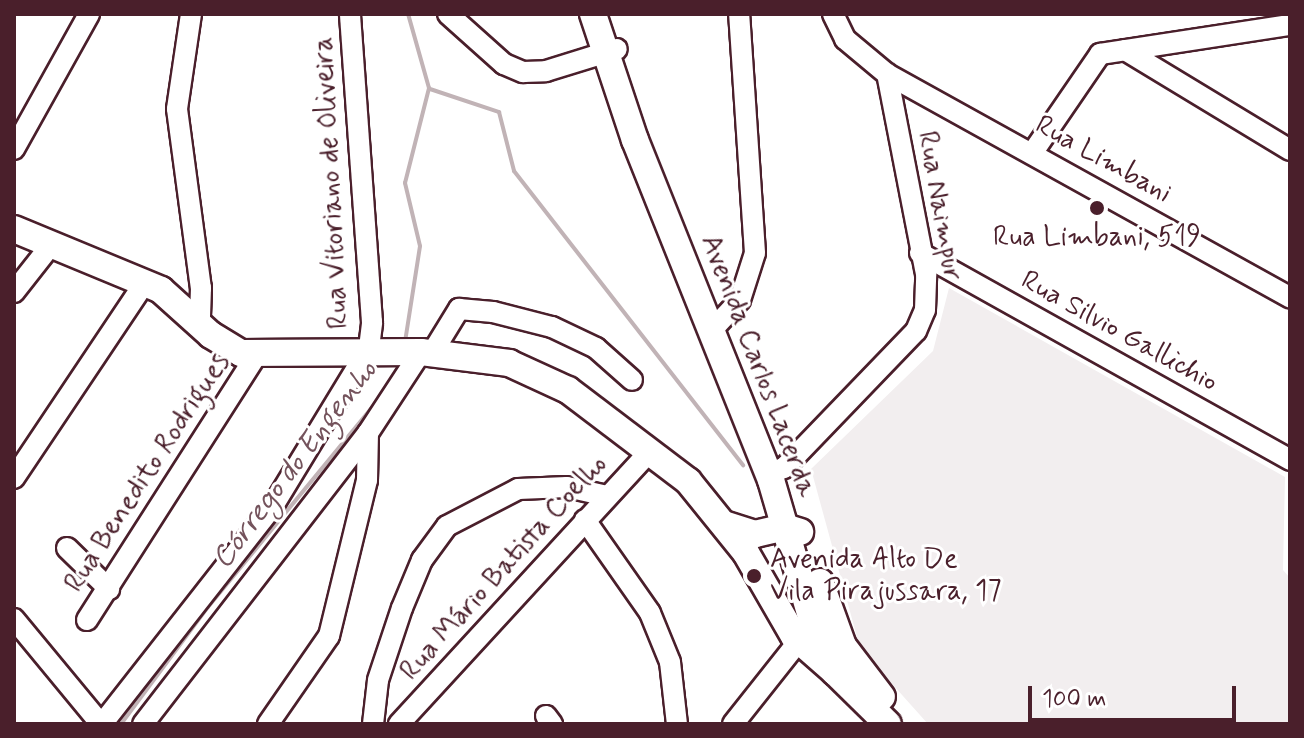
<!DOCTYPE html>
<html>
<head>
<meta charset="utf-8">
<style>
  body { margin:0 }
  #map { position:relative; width:1304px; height:738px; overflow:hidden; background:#fff; font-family:Mynerve,sans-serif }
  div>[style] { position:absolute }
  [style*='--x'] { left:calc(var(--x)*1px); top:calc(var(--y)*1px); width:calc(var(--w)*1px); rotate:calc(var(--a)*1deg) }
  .built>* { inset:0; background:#f2eeef }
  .stream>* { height:4px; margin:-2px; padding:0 2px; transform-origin:2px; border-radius:2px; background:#c1b3b6 }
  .roads { filter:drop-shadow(2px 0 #4a1f2b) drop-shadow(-2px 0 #4a1f2b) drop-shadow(0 2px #4a1f2b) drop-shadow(0 -2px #4a1f2b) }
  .minor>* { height:20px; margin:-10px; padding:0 10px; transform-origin:10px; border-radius:10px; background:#fff }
  .major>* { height:26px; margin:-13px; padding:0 13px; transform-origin:13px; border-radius:13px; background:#fff }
  .dots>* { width:22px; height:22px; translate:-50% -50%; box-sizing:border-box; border:4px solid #fff; border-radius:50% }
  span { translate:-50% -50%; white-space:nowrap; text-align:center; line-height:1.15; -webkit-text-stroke:6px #fff; paint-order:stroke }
  .street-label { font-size:28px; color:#4a1f2b }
  .poi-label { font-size:28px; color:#4a1f2b }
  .left { translate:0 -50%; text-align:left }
  .water-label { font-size:30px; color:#74535c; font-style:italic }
  .frame { position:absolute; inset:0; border:16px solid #4a1f2b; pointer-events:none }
  .scale { position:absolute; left:1028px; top:686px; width:208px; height:36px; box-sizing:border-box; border:4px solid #4a1f2b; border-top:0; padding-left:10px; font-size:24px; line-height:28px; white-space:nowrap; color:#4a1f2b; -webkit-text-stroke:6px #fff; paint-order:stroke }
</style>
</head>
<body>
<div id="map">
  <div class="built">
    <div style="clip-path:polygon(949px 288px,1285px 477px,1283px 570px,1290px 578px,1290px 724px,928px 724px,860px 648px,811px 469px,933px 351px)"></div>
  </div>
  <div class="stream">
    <div style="--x:430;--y:89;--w:73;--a:18.4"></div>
    <div style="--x:499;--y:112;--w:61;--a:75.7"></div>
    <div style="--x:514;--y:171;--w:373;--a:52.1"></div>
    <div style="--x:405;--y:342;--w:97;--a:-81.1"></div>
    <div style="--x:420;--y:246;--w:65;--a:-103.4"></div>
    <div style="--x:405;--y:183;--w:98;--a:-75.8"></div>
    <div style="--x:429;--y:88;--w:77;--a:-105.8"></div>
    <div style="--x:121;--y:724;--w:146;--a:-53.4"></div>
    <div style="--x:208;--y:607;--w:268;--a:-50.6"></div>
  </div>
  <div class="roads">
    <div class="minor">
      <div style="--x:191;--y:14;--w:96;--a:98.4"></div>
      <div style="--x:177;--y:109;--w:181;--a:82.4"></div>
      <div style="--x:201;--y:288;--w:37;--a:92"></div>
      <div style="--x:448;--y:14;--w:75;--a:41.8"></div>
      <div style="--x:504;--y:64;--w:21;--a:23"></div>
      <div style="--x:523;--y:72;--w:23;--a:-2"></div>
      <div style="--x:546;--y:71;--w:74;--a:-17.2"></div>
      <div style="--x:833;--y:14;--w:28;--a:64"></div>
      <div style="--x:845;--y:39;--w:55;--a:39.8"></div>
      <div style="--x:887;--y:74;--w:461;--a:29"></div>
      <div style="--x:1125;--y:50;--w:193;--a:31.2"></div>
      <div style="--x:14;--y:149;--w:154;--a:-60.9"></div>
      <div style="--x:1033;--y:152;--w:119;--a:-55.6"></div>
      <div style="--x:1100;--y:54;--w:192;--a:-8.7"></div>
      <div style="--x:920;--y:253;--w:424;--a:29.2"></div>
      <div style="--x:14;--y:292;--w:60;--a:-51.8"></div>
      <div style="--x:712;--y:330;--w:41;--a:-47"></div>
      <div style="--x:740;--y:300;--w:49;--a:-72.3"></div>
      <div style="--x:755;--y:253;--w:240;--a:-93.8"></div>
      <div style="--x:432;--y:353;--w:52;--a:-58.5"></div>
      <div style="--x:459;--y:309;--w:34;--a:5"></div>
      <div style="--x:493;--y:312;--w:61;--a:14.3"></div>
      <div style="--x:552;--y:327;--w:49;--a:25.5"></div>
      <div style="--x:596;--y:348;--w:48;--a:41.6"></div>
      <div style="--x:768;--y:474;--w:17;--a:-21"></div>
      <div style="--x:784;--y:468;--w:190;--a:-46.1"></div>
      <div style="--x:916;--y:331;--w:23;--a:-67"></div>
      <div style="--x:925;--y:310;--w:36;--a:-88"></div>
      <div style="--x:926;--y:274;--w:204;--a:-101"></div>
      <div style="--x:14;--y:478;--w:236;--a:-56.2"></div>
      <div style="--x:585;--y:520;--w:113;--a:55"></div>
      <div style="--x:650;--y:613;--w:53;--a:67.8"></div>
      <div style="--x:670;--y:662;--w:62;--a:83.6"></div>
      <div style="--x:67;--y:548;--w:59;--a:44.3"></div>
      <div style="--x:14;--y:619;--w:136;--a:50.4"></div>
      <div style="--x:87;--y:620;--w:312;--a:-57.4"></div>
      <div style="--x:546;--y:716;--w:10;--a:53"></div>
      <div style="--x:102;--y:724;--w:277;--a:-51.9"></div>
      <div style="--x:273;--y:506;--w:185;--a:-58.7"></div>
      <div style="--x:369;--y:348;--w:26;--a:-83"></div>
      <div style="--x:372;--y:322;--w:309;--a:-94.1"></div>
      <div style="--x:143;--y:724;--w:368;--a:-52.3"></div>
      <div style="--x:368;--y:433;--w:97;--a:-56.8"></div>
      <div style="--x:268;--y:724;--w:107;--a:-55.3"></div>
      <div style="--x:329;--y:636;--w:161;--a:-76.3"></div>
      <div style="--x:367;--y:480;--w:47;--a:-88.8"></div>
      <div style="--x:373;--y:724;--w:44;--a:-83.5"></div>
      <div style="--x:378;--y:680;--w:76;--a:-71.6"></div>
      <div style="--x:402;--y:608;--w:52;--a:-67.4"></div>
      <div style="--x:422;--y:560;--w:42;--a:-53.7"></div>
      <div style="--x:447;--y:526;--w:80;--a:-27.5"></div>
      <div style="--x:518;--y:489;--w:49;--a:-2.3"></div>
      <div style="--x:567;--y:487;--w:41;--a:12.7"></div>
      <div style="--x:399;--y:724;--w:372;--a:-47.4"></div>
      <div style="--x:733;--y:724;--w:105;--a:-51.6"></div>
      <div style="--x:798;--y:642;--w:15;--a:-11"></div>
    </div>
    <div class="major">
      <div style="--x:593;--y:14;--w:133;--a:71.6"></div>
      <div style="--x:635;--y:140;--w:366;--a:68.2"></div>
      <div style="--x:771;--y:480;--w:153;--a:73.7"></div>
      <div style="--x:814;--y:627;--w:50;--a:65"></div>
      <div style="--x:835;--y:672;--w:74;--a:44.5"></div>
      <div style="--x:14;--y:229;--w:159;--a:22.5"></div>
      <div style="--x:161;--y:290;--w:67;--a:42"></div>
      <div style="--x:211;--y:335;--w:35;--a:31"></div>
      <div style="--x:241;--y:353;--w:180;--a:-0.3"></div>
      <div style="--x:421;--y:352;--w:89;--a:7.1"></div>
      <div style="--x:509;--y:363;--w:65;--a:24.6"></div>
      <div style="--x:568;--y:390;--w:151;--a:37.2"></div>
      <div style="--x:688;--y:481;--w:92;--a:51.1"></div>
      <div style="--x:746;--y:553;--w:96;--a:60"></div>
      <div style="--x:794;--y:636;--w:55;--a:41.3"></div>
      <div style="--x:724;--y:524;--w:33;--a:18"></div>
      <div style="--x:755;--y:534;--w:31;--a:-13"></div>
      <div style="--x:785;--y:527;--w:16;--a:18"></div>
      <div style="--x:820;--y:582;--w:68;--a:70.2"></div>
      <div style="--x:843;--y:646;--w:64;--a:52.6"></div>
    </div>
  </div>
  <div class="dots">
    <div style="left:1097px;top:208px;background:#4a1f2b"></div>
    <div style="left:754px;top:576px;background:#4a1f2b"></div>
  </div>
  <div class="street-label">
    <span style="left:1103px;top:160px;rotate:29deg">Rua Limbani</span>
    <span style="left:332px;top:183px;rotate:-93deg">Rua Vitoriano de Oliveira</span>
    <span style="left:939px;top:206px;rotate:80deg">Rua Naimpur</span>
    <span style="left:1119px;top:332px;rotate:29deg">Rua Silvio Gallichio</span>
    <span style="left:758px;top:366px;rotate:69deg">Avenida Carlos Lacerda</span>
    <span style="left:148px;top:473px;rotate:-57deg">Rua Benedito Rodrigues</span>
    <span style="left:504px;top:568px;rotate:-48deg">Rua Mário Batista Coelho</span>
  </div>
  <div class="poi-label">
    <span style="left:1097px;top:238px">Rua Limbani, 519</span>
    <span class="left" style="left:770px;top:576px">Avenida Alto De<br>Vila Pirajussara, 17</span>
  </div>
  <div class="water-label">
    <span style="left:295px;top:465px;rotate:-53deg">Córrego do Engenho</span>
  </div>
  <div class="frame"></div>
  <div class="scale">100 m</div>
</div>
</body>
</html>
